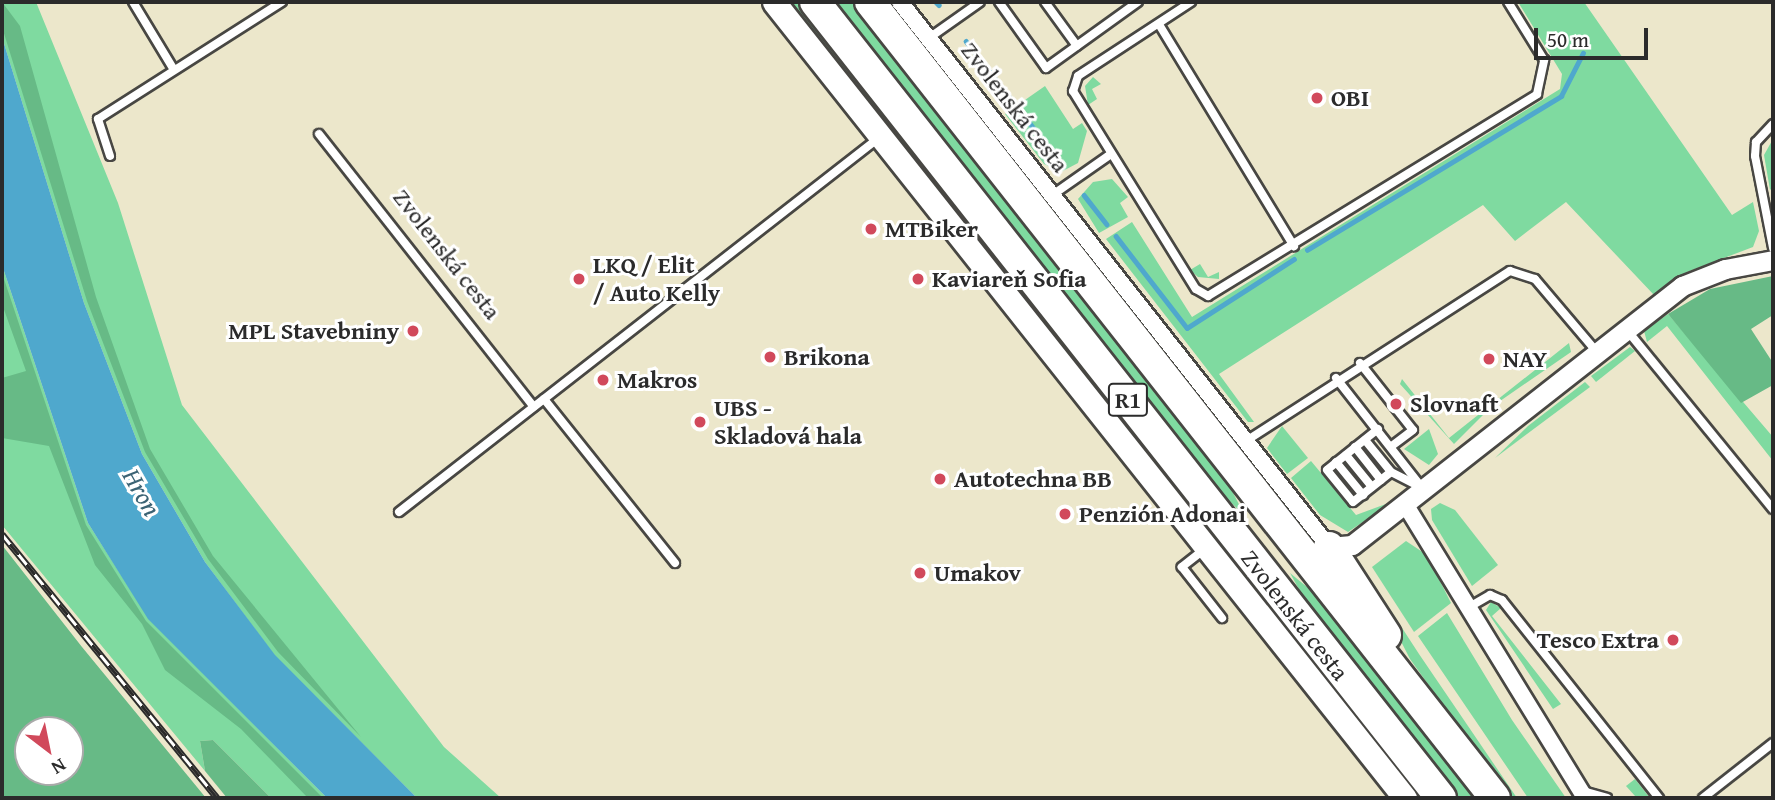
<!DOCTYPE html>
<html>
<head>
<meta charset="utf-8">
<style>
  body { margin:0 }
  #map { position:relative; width:1775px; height:800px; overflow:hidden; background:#ece7cb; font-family:"Gentium Book Plus",serif }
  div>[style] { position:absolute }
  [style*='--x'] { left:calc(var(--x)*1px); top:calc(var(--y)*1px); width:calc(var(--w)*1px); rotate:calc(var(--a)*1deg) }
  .green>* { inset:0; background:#7fdaa0 }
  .forest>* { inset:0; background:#67ba86 }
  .water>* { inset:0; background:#4fa8cd }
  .stream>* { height:4.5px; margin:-2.25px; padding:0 2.25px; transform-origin:2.25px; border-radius:2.25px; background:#4fa8cd }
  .roads { filter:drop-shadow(2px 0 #484743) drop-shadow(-2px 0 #484743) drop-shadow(0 2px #484743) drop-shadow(0 -2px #484743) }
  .service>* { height:8px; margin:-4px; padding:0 4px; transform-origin:4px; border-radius:4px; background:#fff }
  .minor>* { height:16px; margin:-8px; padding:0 8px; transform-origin:8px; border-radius:8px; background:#fff }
  .tertiary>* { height:19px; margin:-9.5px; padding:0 9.5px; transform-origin:9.5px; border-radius:9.5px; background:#fff }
  .secondary>* { height:23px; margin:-11.5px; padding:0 11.5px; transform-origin:11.5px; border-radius:11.5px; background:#fff }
  .motorway>* { height:30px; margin:-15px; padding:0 15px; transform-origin:15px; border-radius:15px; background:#fff }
  .rail>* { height:7px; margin-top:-3.5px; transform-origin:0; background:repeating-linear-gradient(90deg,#fff 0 13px,#2b2b2b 0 26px); box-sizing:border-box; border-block:2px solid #2b2b2b }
  .dots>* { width:19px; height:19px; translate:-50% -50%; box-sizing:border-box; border:4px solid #fff; border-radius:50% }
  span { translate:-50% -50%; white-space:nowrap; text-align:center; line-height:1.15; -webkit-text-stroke:6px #fff; paint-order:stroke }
  .shield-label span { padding:2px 5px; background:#fff; border:2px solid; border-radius:5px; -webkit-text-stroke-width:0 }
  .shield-label { font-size:23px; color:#2b2b2b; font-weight:700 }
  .poi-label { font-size:24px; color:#2b2b2b; font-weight:700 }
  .left { translate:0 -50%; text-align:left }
  .right { translate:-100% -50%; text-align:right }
  .street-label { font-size:24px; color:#2b2b2b }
  .water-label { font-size:26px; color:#3b6374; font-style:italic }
  .frame { position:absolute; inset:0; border:4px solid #2b2b2b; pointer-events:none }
  .north { position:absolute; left:14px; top:716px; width:70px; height:70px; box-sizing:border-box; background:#fff; border:2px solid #aaa; border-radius:50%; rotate:148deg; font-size:19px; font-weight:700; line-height:28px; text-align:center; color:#2b2b2b }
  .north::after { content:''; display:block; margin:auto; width:24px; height:32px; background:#d1495b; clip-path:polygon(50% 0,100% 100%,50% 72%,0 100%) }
  .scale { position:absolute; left:1534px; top:28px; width:114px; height:32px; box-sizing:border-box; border:4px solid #2b2b2b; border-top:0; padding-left:9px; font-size:21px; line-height:24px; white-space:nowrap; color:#2b2b2b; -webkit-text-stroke:5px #fff; paint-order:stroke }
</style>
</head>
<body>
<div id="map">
  <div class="green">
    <div style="clip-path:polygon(2px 2px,36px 2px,118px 203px,182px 405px,444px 747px,501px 798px,417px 798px,275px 656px,205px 562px,142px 454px,84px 303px,2px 37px)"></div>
    <div style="clip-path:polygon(787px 2px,798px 2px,1425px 798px,1418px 798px)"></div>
    <div style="clip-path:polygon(829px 2px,857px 2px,1216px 460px,1245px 516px,1199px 472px)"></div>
    <div style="clip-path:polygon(1518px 2px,1584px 2px,1732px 215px,1753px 202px,1759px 231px,1753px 247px,1687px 272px,1654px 295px,1566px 202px,1515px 241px,1483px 205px,1219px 374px,1254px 422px,1248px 422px,1106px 239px,1132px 222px,1192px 317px,1560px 89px,1562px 74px)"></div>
    <div style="clip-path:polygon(1093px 77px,1101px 84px,1092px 89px,1097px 99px,1088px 105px,1085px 86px)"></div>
    <div style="clip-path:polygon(1045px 86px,1073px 129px,1082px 123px,1087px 131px,1078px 163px,1061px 172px,1044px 164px,1005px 114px)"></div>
    <div style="clip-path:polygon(1773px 139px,1773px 187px,1770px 190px,1764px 155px)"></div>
    <div style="clip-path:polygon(1112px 179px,1128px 197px,1120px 203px,1128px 217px,1099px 233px,1078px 199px,1093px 182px)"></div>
    <div style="clip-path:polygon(1200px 264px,1208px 277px,1219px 272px,1219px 279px,1198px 277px,1190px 270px)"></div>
    <div style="clip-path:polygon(2px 265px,88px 523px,149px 619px,327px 798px,271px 798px,213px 740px,200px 741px,205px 771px,2px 525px)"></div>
    <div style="clip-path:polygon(1668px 314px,1773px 437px,1773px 461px,1667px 326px,1647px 342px,1644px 331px)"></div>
    <div style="clip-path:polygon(1569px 343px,1571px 352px,1490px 408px,1454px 444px,1400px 384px,1402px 379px,1449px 438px)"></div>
    <div style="clip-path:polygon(1630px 347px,1635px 351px,1596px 382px,1591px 376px)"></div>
    <div style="clip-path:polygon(1585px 382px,1590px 387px,1495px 458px,1528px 426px)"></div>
    <div style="clip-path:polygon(1282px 426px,1308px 458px,1287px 474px,1267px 448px)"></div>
    <div style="clip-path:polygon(1429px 429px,1438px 454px,1429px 465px,1404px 449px)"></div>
    <div style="clip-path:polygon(1311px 461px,1356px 515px,1394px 501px,1348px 532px,1320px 515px,1291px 478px)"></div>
    <div style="clip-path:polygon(1440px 503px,1455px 510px,1498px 565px,1472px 586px,1432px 520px,1431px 509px)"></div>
    <div style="clip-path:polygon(1406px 541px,1427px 555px,1451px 603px,1414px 632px,1372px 567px)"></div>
    <div style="clip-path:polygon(1365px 571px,1419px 654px,1517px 798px,1509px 798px,1410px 659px)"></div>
    <div style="clip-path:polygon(1290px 573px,1330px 606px,1482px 798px,1455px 798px,1319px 626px)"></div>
    <div style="clip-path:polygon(1491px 602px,1501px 608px,1492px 616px,1561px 704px,1553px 709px,1486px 610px)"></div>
    <div style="clip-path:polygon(1447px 613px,1512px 720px,1566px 798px,1528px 798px,1418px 636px)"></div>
    <div style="clip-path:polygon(1635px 779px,1650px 798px,1635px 796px,1626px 786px)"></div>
  </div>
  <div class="forest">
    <div style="clip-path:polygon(2px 2px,20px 26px,96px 297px,150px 449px,213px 556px,361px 737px,278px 652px,208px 559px,145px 452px,87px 301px,2px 27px)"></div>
    <div style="clip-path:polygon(2px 273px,86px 525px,146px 621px,323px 798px,308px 798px,241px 729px,165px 670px,142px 624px,95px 565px,49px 446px,2px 438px,2px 378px,26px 371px,2px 304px)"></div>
    <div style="clip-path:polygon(1773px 276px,1773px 315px,1751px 329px,1773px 363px,1773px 385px,1741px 403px,1668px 314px,1710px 289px)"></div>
    <div style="clip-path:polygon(evenodd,2px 545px,82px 647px,206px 798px,2px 798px,2px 545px,70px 730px,70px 772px,28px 772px,28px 730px,70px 730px)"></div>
    <div style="clip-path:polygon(213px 740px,271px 798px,227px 798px,205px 771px,200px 741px)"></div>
  </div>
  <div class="water">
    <div style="clip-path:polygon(2px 37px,84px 303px,142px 454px,205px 562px,275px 655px,417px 798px,327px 798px,148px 619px,88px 523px,2px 265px)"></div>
  </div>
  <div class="stream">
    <div style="--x:936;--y:2;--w:4;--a:45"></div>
    <div style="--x:966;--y:41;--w:72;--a:52.3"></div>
    <div style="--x:1020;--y:110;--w:71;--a:53"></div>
    <div style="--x:1084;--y:195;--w:37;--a:52"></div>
    <div style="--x:1116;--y:236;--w:116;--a:52.3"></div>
    <div style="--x:1187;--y:328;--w:127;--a:-32.8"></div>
    <div style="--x:1307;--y:250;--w:297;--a:-31.2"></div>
    <div style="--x:1561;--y:96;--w:48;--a:-62.9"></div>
  </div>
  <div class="roads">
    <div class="service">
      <div style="--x:133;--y:2;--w:79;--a:58.9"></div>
      <div style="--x:999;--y:2;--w:81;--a:54.5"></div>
      <div style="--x:1046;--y:68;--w:113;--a:-35.7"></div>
      <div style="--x:1045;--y:2;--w:54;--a:54"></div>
      <div style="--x:1191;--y:2;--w:135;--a:146.8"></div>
      <div style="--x:1078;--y:76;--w:16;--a:108"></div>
      <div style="--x:1073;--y:91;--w:233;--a:58.2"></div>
      <div style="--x:1196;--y:289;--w:14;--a:30"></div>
      <div style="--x:1208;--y:296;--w:386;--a:-31.5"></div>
      <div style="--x:1537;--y:94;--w:35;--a:-78"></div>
      <div style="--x:1544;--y:60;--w:68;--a:-121.8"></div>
      <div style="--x:1160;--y:26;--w:258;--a:58.7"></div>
      <div style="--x:929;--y:38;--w:62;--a:-35.2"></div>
      <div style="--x:1773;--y:124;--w:25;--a:133"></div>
      <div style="--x:1756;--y:142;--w:14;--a:94"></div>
      <div style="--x:1755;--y:156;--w:94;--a:78.9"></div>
      <div style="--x:319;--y:134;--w:347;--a:51.8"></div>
      <div style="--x:110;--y:156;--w:39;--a:-108"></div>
      <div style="--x:98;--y:119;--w:218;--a:-32.5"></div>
      <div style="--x:1051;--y:196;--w:73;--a:-35"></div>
      <div style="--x:1626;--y:329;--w:232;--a:50.8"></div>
      <div style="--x:1360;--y:363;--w:85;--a:51.7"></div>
      <div style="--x:1413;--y:430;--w:26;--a:143"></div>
      <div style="--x:1336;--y:378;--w:141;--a:51.9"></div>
      <div style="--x:544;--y:399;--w:210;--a:51.4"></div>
      <div style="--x:1378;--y:429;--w:65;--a:141.2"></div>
      <div style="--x:1327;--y:470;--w:41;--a:50.9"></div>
      <div style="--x:1353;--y:502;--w:48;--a:-38.3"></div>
      <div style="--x:1365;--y:440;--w:41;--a:50.9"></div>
      <div style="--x:1391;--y:472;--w:34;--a:27"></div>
      <div style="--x:1246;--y:441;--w:314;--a:-32.8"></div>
      <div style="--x:1510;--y:271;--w:26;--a:18"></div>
      <div style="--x:1535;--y:279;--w:96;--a:49.7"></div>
      <div style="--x:1355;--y:447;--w:42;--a:51.8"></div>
      <div style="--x:1346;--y:455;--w:41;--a:50.9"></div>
      <div style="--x:1336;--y:462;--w:43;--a:50.7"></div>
      <div style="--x:399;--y:512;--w:610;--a:-37.94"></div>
      <div style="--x:1206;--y:548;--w:31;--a:142"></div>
      <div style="--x:1182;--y:567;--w:65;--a:51.9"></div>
      <div style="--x:1471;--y:606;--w:22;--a:-30"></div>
      <div style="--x:1490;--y:595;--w:13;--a:23"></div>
      <div style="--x:1502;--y:600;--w:253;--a:51.6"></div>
      <div style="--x:1583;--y:791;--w:25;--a:16"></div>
      <div style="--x:1703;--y:798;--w:89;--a:-38.2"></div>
    </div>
    <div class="minor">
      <div style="--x:900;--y:2;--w:694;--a:51.79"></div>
      <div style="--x:1405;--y:504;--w:345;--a:58.5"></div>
    </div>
    <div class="tertiary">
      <div style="--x:1329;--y:547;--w:23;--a:-5"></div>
      <div style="--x:1352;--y:545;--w:420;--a:-38.1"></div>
      <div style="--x:1682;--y:286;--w:46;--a:-21.6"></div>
      <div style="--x:1725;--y:269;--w:49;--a:-10.6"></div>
    </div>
    <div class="secondary">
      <div style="--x:774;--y:2;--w:1016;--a:51.6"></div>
    </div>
    <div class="motorway">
      <div style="--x:815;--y:2;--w:1013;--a:51.82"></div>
      <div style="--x:870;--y:2;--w:1012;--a:51.86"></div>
      <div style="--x:1329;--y:547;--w:105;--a:57.1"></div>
    </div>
  </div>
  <div class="rail">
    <div style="--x:2;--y:534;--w:340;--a:50.8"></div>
  </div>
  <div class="dots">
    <div style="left:1317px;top:98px;background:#d1495b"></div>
    <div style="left:871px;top:229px;background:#d1495b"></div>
    <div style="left:579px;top:279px;background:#d1495b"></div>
    <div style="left:918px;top:279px;background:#d1495b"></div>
    <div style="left:413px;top:331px;background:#d1495b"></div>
    <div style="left:770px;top:357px;background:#d1495b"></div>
    <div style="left:1489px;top:359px;background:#d1495b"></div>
    <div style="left:603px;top:380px;background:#d1495b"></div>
    <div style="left:1396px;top:404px;background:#d1495b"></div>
    <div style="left:700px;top:422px;background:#d1495b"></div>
    <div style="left:940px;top:479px;background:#d1495b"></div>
    <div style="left:1065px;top:514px;background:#d1495b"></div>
    <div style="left:920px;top:573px;background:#d1495b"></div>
    <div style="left:1673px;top:640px;background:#d1495b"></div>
  </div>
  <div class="shield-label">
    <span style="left:1128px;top:400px">R1</span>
  </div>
  <div class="poi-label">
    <span class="left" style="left:1331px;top:98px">OBI</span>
    <span class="left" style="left:885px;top:229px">MTBiker</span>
    <span class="left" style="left:593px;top:279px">LKQ / Elit<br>/ Auto Kelly</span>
    <span class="left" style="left:932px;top:279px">Kaviareň Sofia</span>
    <span class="right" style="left:399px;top:331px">MPL Stavebniny</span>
    <span class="left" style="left:784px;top:357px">Brikona</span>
    <span class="left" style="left:1503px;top:359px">NAY</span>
    <span class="left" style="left:617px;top:380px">Makros</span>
    <span class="left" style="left:1410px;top:404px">Slovnaft</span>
    <span class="left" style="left:714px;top:422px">UBS -<br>Skladová hala</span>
    <span class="left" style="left:954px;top:479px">Autotechna BB</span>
    <span class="left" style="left:1079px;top:514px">Penzión Adonai</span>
    <span class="left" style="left:934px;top:573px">Umakov</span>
    <span class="right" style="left:1659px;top:640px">Tesco Extra</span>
  </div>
  <div class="street-label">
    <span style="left:1015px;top:107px;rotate:52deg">Zvolenská cesta</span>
    <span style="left:447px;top:254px;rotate:52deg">Zvolenská cesta</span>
    <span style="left:1295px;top:615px;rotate:52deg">Zvolenská cesta</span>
  </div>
  <div class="water-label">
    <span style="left:142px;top:492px;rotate:60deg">Hron</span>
  </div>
  <div class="frame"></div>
  <div class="north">N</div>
  <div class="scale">50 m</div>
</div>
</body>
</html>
